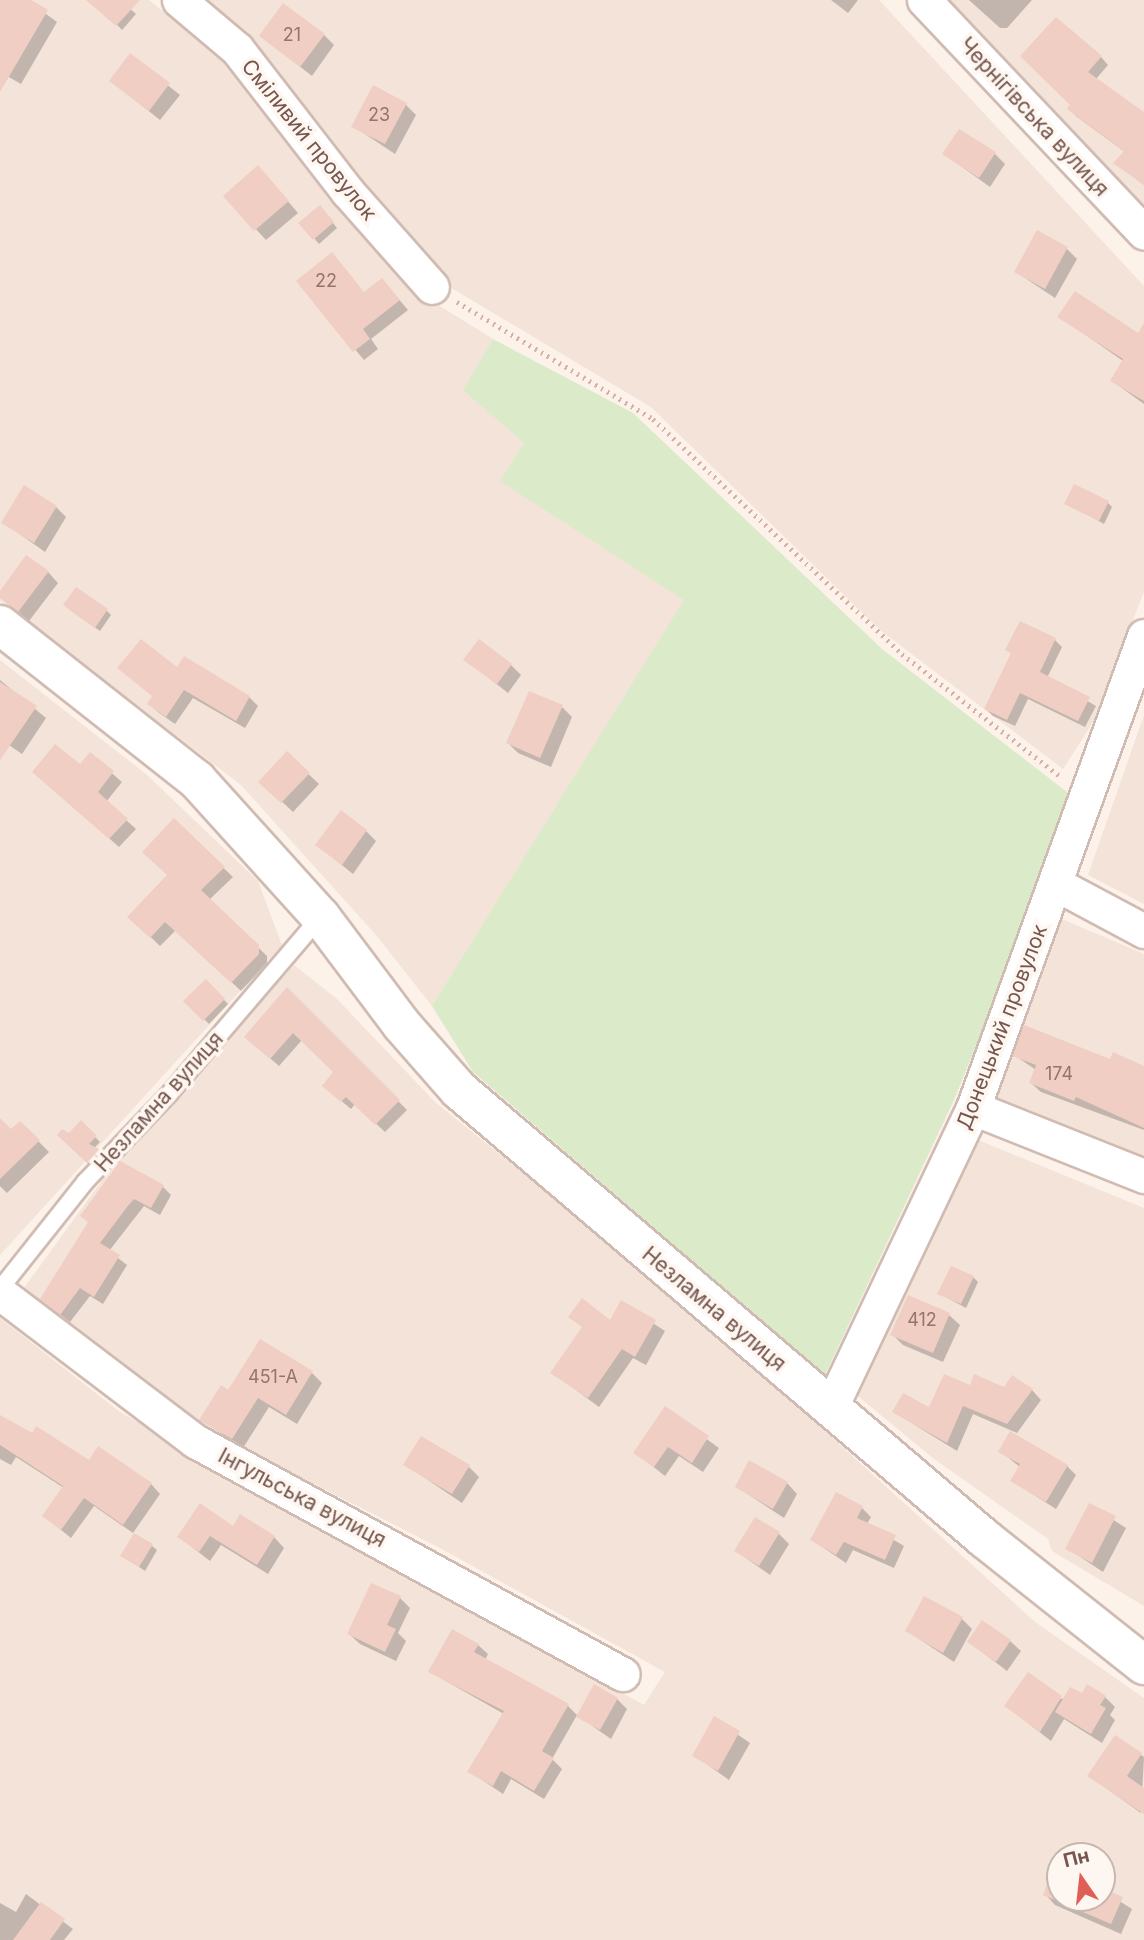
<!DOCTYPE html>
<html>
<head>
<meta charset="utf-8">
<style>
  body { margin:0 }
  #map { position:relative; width:1144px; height:1940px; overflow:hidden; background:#fcf2ea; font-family:Inter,sans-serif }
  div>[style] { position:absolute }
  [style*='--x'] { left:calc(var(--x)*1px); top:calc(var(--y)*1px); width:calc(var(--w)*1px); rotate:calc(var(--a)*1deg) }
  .residential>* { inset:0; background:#f3e3d9 }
  .green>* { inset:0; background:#dbeac9 }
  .shadow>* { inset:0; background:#0003 }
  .building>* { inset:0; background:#f0cec3 }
  .path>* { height:4.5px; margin-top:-2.25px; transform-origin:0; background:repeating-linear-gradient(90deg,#d6b1a6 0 2px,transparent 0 7px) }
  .roads { filter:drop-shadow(2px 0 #d0bbb2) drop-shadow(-2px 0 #d0bbb2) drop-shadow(0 2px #d0bbb2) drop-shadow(0 -2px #d0bbb2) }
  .service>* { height:16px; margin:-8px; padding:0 8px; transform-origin:8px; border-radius:8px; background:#fff }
  .minor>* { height:33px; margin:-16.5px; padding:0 16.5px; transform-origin:16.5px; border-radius:16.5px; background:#fff }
  .tertiary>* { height:38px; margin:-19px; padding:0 19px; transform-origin:19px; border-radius:19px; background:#fff }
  span { translate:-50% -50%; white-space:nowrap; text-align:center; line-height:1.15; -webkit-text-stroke:7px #fef7f1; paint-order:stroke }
  .number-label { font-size:18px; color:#94746b }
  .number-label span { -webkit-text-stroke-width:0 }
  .street-label { font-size:21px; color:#76564e }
  .north { position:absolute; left:1046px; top:1842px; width:70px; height:70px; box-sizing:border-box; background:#fef7f1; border:2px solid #c8b7b0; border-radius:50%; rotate:346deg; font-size:19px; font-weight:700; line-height:28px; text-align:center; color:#76564e }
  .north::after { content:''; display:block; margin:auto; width:24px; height:32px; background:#df5f56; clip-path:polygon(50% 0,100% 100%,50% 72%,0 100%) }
</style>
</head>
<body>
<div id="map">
  <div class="residential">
    <div style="clip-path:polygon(0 0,149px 0,224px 59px,406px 285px,493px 339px,464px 390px,524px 443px,501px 481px,685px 600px,432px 1006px,376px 935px,241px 785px,0 601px)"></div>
    <div style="clip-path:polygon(200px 0,879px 0,1144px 286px,1144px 592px,1092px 724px,1063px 769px,880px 630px,651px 407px,443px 283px,248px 37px)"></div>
    <div style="clip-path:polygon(948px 0,1144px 0,1144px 219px,971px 26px)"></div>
    <div style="clip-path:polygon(0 660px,146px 774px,258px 881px,282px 945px,0 1255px)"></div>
    <div style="clip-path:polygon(1144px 715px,1144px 904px,1088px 875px)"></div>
    <div style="clip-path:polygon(1062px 919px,1144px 954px,1144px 1161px,994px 1104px,988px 1088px)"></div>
    <div style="clip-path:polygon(evenodd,294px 965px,337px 999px,435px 1102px,685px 1304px,1035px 1622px,1144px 1698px,1144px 1940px,0 1940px,0 1318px,120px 1412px,644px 1705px,665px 1672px,438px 1547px,202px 1427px,16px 1299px,103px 1179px,294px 965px,1060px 1856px,1102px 1856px,1102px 1898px,1060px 1898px,1060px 1856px)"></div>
    <div style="clip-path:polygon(978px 1140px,1144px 1208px,1144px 1606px,1052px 1551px,1048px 1539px,934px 1459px,853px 1392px,951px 1187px)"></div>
  </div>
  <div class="green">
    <div style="clip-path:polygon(493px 339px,633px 413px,882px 649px,1076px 799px,954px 1100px,825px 1375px,473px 1072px,432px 1006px,684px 600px,500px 481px,524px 443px,463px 390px)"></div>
  </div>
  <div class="shadow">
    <div style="clip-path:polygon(27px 0,57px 22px,21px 84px,0 72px,0 1px)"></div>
    <div style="clip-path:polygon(94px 0,120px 0,136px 14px,122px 30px)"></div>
    <div style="clip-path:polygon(831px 0,858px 0,848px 13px)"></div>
    <div style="clip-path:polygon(969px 0,1032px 0,1007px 28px,1000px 28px)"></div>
    <div style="clip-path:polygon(324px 35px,334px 45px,312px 76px,261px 36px)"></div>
    <div style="clip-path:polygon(130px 55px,180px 95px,160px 120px,111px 81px)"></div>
    <div style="clip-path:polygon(1022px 56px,1101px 57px,1108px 65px,1096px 79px,1144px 115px,1144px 185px,1116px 163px,1125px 152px,1076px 116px,1068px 108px,1071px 104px)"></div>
    <div style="clip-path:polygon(406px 105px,416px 115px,395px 154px,353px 126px)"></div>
    <div style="clip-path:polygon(944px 154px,995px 154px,1005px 164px,990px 187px)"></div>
    <div style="clip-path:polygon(268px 178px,298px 213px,266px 240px,225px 196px)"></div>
    <div style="clip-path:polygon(324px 212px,337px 228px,319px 244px,301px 223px)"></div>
    <div style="clip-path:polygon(1067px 249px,1077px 259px,1055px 298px,1016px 272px)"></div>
    <div style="clip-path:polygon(298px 281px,365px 294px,391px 290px,408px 310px,371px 339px,378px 349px,364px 360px)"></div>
    <div style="clip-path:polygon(1060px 317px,1139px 335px,1144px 329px,1144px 404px,1112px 381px,1123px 361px)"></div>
    <div style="clip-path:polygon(1107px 502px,1112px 507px,1104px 524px,1067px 503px)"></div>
    <div style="clip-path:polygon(56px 507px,66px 517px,45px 552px,3px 522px)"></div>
    <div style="clip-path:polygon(48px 572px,58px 583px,29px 621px,0 597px)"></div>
    <div style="clip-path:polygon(70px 610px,107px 611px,111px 615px,100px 631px)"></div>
    <div style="clip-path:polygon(1055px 640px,1062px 647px,1047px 678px,1096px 706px,1085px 727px,1028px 699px,1015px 726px,993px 716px,986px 709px,1012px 654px,1007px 650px)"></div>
    <div style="clip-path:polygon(466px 660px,511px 665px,521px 675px,508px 693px)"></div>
    <div style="clip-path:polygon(177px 669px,249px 697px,258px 706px,245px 728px,193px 698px,175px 724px,158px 712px,149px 704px)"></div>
    <div style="clip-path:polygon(0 680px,46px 718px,22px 754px,0 739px)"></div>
    <div style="clip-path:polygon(562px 707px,572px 717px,551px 767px,518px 753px,508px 743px)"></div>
    <div style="clip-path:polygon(90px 754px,122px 782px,106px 802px,136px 829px,119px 847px,44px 781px,80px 766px)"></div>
    <div style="clip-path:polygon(287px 754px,319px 784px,293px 812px,261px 782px)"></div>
    <div style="clip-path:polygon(174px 821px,233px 877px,209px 900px,267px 956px,267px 964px,241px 991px,176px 930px,160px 946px,130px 917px,169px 875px)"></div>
    <div style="clip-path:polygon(366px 831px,376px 841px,353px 874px,317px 845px)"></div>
    <div style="clip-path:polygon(206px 982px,228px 1004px,209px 1024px,186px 1001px)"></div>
    <div style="clip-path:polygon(287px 990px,407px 1110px,385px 1132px,355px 1104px,351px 1109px,333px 1094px,336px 1072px,302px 1040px,279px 1066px,255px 1045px)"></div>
    <div style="clip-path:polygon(1014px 1055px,1144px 1068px,1144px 1130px,1041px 1092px,1031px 1083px,1036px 1070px)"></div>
    <div style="clip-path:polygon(0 1122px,11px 1132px,20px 1123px,49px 1152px,7px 1193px,0 1186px)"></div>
    <div style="clip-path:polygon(81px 1123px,100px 1142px,94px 1148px,104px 1156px,93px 1167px,60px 1135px,69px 1135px)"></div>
    <div style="clip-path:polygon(163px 1187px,171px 1195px,160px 1215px,144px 1206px,109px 1251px,127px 1265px,103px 1304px,90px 1296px,70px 1322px,51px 1307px,90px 1223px,82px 1215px)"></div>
    <div style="clip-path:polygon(973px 1277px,978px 1282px,966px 1308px,940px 1294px)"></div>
    <div style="clip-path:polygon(908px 1298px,949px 1315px,960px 1325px,943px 1362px,903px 1345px,893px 1335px)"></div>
    <div style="clip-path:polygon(622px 1303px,665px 1331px,646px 1365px,633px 1358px,599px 1407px,553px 1373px,583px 1328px,571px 1317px,611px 1322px)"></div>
    <div style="clip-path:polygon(312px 1373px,322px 1383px,297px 1424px,269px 1407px,243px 1448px,202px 1420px,229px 1392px)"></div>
    <div style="clip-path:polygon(970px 1388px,1032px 1390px,1041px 1400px,1017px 1433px,973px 1414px,957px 1451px,894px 1412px,930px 1410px)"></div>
    <div style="clip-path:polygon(665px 1409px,719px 1448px,703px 1472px,679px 1456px,665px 1476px,636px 1453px)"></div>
    <div style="clip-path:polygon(0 1417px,89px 1462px,151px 1484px,160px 1494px,133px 1533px,94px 1506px,71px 1538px,44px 1516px,64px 1488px,16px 1457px,11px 1465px,0 1459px)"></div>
    <div style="clip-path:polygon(1000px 1451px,1067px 1466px,1076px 1475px,1056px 1509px,1012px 1481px,1020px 1467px)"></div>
    <div style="clip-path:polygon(406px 1465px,468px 1466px,479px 1477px,462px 1503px)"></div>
    <div style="clip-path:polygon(787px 1483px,797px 1494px,784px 1518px,737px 1487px)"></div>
    <div style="clip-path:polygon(1090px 1505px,1126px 1528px,1103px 1572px,1067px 1548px)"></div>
    <div style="clip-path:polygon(862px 1508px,871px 1517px,867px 1524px,904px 1546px,894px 1568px,853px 1550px,846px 1563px,812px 1540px)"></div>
    <div style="clip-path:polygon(233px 1528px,274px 1537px,284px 1548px,268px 1574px,221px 1545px,210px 1561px,179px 1537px)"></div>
    <div style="clip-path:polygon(779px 1534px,789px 1544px,770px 1575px,736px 1551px)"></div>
    <div style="clip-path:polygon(152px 1546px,157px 1550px,145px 1571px,123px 1556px)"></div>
    <div style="clip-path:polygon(400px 1598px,410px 1608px,398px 1633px,406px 1641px,396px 1661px,360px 1644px,349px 1634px)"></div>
    <div style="clip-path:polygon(962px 1619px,972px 1629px,954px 1662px,907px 1631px)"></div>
    <div style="clip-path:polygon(1010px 1641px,1021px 1651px,1007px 1671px,969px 1642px)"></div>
    <div style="clip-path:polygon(478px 1645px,488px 1654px,485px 1660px,568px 1706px,578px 1716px,617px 1699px,627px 1709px,611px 1739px,577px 1715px,552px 1759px,562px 1769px,544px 1799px,511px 1779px,503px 1794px,469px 1771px,504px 1714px,430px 1672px)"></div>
    <div style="clip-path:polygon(1082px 1696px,1105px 1697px,1115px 1707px,1110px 1715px,1115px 1720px,1102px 1743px,1064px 1719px,1051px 1741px,1006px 1706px)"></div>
    <div style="clip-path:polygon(715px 1719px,750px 1743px,729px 1780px,694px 1755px)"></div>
    <div style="clip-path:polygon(1115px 1737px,1144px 1757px,1141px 1813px,1089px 1776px)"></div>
    <div style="clip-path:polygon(1060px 1872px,1060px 1898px,1102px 1898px,1102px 1890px,1132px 1909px,1121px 1934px,1055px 1905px,1045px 1894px)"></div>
    <div style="clip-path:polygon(26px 1894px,73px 1929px,64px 1940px,0 1940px,0 1903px,16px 1912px)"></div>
  </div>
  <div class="building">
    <div style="clip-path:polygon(0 0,31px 0,48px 10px,0 92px)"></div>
    <div style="clip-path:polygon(86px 0,140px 0,116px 26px)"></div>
    <div style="clip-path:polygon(283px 3px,325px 34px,300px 67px,259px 36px)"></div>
    <div style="clip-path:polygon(1056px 17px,1102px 56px,1088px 72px,1144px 112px,1144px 185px,1113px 163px,1124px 151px,1067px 109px,1070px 105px,1020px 56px)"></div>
    <div style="clip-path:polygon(130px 53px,170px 83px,149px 111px,109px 81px)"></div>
    <div style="clip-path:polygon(373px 85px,407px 103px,385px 144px,351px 127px)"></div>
    <div style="clip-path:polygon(959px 129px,996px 152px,979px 178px,942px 154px)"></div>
    <div style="clip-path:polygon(258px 165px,289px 201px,254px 231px,223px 196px)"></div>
    <div style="clip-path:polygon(320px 205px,334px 222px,313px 240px,298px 223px)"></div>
    <div style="clip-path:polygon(1037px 230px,1068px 247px,1045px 289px,1014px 272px)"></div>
    <div style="clip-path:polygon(332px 252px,364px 292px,382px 278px,400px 300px,363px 329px,370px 339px,353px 352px,296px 281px)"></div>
    <div style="clip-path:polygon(1075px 291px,1138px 333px,1144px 323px,1144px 401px,1110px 381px,1123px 359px,1057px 317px)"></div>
    <div style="clip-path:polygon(1074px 484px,1109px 501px,1099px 521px,1064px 504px)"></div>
    <div style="clip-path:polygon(24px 485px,57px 506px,34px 543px,1px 523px)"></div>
    <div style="clip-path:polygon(26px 555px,49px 571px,18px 612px,0 598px,0 591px)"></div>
    <div style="clip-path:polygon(76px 587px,108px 609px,95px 628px,63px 605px)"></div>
    <div style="clip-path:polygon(1020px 621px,1056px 638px,1040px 672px,1090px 697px,1078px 721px,1020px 693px,1007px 720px,984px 709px,1011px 653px,1005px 650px)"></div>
    <div style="clip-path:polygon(141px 639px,177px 667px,184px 656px,250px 696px,236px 721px,184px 690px,166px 717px,147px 704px,152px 696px,117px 668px)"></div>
    <div style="clip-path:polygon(479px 639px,512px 664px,497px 684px,463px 660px)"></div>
    <div style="clip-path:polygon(0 682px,37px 706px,0 760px)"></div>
    <div style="clip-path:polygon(529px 691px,563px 705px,540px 758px,506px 743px)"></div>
    <div style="clip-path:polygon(55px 744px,80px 764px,90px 752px,114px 771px,98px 792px,128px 819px,109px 839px,32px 772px)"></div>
    <div style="clip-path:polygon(287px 751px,310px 773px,281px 803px,258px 782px)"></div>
    <div style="clip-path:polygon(341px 810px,367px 830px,342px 865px,315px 845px)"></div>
    <div style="clip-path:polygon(174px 818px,225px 867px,201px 890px,259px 945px,259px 954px,231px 983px,165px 922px,150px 938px,127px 917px,167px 875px,142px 852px)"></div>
    <div style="clip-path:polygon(206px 979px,225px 999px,203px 1021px,183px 1001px)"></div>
    <div style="clip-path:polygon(287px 987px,400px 1100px,375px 1125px,346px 1097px,341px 1102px,322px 1086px,333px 1072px,293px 1033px,270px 1059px,244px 1037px)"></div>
    <div style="clip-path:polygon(1024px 1025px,1110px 1059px,1113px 1052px,1144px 1066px,1144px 1128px,1076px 1097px,1074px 1101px,1029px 1083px,1036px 1065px,1012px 1056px)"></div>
    <div style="clip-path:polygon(0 1118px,11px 1129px,20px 1121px,40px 1140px,0 1179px)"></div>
    <div style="clip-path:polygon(81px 1120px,97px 1136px,89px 1144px,101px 1150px,88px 1164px,57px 1135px,62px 1129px,69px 1133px)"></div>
    <div style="clip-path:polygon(120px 1161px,164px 1185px,151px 1208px,134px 1199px,127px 1207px,100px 1243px,120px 1255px,94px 1297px,80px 1288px,60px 1315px,40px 1299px,88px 1222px,80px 1216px)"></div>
    <div style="clip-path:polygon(951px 1266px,974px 1276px,961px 1304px,937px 1294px)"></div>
    <div style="clip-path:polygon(908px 1295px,950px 1313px,933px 1353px,890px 1335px)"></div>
    <div style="clip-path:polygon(582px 1298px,610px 1320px,621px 1300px,656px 1320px,635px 1357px,622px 1349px,588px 1398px,550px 1373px,582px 1327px,568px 1317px)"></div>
    <div style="clip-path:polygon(260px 1339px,313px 1371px,286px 1415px,258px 1398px,232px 1439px,199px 1420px,221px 1385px,228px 1390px)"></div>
    <div style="clip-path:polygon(944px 1374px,970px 1385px,974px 1374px,1004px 1387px,1012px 1375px,1033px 1389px,1007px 1424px,963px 1406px,947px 1443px,892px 1412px,903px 1393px,929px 1407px)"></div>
    <div style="clip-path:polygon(665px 1406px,709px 1436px,692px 1463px,668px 1447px,654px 1467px,633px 1453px)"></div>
    <div style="clip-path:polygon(0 1415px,32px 1433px,36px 1426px,89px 1460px,98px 1446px,152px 1483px,123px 1525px,84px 1498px,61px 1530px,42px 1516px,63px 1486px,0 1445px)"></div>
    <div style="clip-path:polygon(1010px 1431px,1068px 1465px,1046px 1502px,1010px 1481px,1020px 1464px,998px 1452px)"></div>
    <div style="clip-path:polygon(421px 1436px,470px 1465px,452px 1494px,403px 1465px)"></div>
    <div style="clip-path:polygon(749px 1460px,788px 1482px,773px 1509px,735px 1487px)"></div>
    <div style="clip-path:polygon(836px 1492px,863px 1506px,857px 1518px,896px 1535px,885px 1560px,844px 1542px,836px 1555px,810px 1540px)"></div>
    <div style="clip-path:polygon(200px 1503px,233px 1526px,240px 1514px,275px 1536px,257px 1565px,210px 1536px,199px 1552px,177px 1537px)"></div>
    <div style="clip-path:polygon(1089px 1503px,1116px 1516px,1092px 1563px,1065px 1549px)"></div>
    <div style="clip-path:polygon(755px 1517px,780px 1532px,759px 1566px,734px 1551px)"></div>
    <div style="clip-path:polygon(134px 1533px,153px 1544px,139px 1567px,120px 1556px)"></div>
    <div style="clip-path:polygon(371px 1583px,401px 1596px,387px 1625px,396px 1629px,385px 1652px,347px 1634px)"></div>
    <div style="clip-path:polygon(924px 1596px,963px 1617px,943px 1653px,905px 1631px)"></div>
    <div style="clip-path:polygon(982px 1620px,1011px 1640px,996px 1662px,967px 1642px)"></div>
    <div style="clip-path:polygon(452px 1629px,479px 1644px,474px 1652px,569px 1704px,542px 1751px,554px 1758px,534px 1791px,501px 1771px,493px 1786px,467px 1772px,504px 1711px,428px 1672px)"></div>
    <div style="clip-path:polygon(1028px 1672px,1062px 1696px,1040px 1732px,1004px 1706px)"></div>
    <div style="clip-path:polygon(594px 1684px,618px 1698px,600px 1730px,576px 1717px)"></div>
    <div style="clip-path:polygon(1087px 1684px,1106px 1696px,1100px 1705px,1106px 1708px,1091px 1734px,1055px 1712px,1070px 1687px,1082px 1693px)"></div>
    <div style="clip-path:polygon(714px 1716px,740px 1731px,718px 1771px,692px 1756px)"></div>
    <div style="clip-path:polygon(1115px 1735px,1142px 1753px,1127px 1776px,1144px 1788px,1144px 1814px,1087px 1776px)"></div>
    <div style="clip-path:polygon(1054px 1867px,1060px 1870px,1060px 1898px,1102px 1898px,1102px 1888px,1123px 1897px,1111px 1924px,1043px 1895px)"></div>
    <div style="clip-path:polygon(41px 1902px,65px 1919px,50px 1940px,13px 1940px)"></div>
  </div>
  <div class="path">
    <div style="--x:457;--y:302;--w:228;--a:30.8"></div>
    <div style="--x:653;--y:419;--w:342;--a:43.3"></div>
    <div style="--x:902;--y:654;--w:201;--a:37.7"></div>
  </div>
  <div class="roads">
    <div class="service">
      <div style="--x:0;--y:1289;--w:137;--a:-51.5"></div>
      <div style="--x:85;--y:1182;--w:122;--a:-46.3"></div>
      <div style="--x:169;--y:1094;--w:233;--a:-49.5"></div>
    </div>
    <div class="minor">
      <div style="--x:179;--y:0;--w:76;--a:40.2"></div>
      <div style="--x:237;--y:49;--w:180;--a:52.2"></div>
      <div style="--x:347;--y:191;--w:128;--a:48.5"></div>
      <div style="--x:924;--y:0;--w:320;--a:46.6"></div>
      <div style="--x:1056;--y:884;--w:100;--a:28.1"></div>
      <div style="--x:973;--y:1108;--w:184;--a:21.7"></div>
      <div style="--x:0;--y:1293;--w:245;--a:37.2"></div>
      <div style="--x:195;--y:1441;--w:487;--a:28.6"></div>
      <div style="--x:831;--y:1407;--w:331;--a:-64.6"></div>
      <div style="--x:973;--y:1108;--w:502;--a:-70.09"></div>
    </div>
    <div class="tertiary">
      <div style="--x:0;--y:625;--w:251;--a:38.2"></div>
      <div style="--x:197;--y:780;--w:183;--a:47.9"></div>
      <div style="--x:320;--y:916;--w:135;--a:53.1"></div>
      <div style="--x:401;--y:1024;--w:88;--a:48.7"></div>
      <div style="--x:459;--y:1090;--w:692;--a:40.48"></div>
      <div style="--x:985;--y:1539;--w:203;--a:38.4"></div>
    </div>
  </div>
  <div class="number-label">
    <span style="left:292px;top:35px">21</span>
    <span style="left:379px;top:115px">23</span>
    <span style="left:326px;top:281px">22</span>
    <span style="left:1059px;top:1074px">174</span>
    <span style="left:922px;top:1320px">412</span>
    <span style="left:273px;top:1377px">451-А</span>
  </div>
  <div class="street-label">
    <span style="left:1034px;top:117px;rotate:47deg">Чернігівська вулиця</span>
    <span style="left:309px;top:140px;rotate:51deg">Сміливий провулок</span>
    <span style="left:1002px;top:1027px;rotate:-69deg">Донецький провулок</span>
    <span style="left:159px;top:1102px;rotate:-48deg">Незламна вулиця</span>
    <span style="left:714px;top:1309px;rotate:40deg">Незламна вулиця</span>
    <span style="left:302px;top:1498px;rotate:28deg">Інгульська вулиця</span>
  </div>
  <div class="north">Пн</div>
</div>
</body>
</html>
